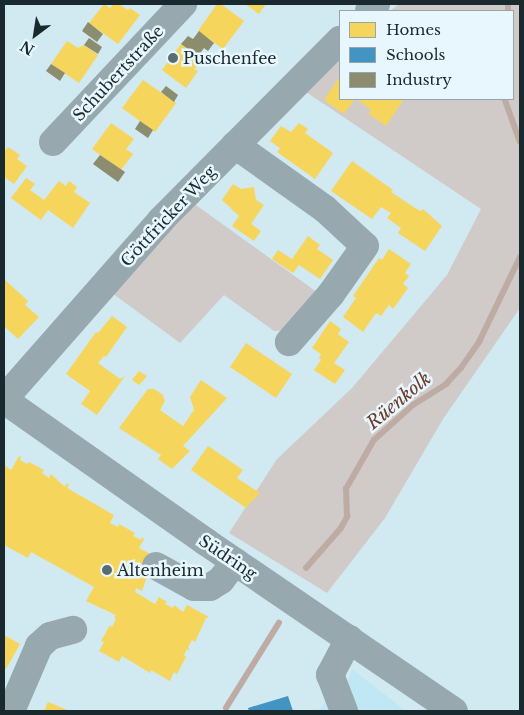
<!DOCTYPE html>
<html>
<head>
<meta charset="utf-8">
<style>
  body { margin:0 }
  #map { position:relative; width:524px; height:715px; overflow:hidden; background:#d1e9f0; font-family:"Libre Baskerville",serif }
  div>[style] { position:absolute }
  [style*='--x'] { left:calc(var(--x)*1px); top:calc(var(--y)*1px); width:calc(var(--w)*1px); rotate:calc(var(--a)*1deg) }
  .built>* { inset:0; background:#c0e7f4 }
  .green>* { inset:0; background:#d0cbc9 }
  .homes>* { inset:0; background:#f6d55c }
  .schools>* { inset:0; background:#4393c3 }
  .industry>* { inset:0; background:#8c8c6e }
  .stream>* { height:5.5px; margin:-2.75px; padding:0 2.75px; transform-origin:2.75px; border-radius:2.75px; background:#bdaba4 }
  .minor>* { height:28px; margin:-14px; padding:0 14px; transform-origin:14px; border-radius:14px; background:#97a8ae }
  .dots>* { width:14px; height:14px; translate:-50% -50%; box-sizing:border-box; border:2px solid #e7f7fd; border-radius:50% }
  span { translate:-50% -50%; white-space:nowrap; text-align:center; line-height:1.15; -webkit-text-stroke:5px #e7f7fd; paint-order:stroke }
  .poi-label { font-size:16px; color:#19292e }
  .left { translate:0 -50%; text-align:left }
  .street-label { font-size:16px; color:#19292e }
  .water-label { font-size:18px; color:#6e3b2a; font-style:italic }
  .frame { position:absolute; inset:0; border:5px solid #19292e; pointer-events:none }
  .legend { position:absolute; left:339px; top:10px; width:175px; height:90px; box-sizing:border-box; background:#e7f7fd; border:1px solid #95a5aa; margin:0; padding:6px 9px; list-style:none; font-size:15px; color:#19292e }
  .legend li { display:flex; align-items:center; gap:10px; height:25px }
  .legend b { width:25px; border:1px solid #95a5aa }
  .north { position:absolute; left:10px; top:10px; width:50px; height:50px; -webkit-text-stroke:4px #e7f7fd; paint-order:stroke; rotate:211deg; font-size:14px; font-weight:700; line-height:20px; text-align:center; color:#19292e }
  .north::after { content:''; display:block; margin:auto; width:18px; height:22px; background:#19292e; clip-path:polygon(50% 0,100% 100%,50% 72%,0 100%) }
</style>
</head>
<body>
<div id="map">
  <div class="built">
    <div style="clip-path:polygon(352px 669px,406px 711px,310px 711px,320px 709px,330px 695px,345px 689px)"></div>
  </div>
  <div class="green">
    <div style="clip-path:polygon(399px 4px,520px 4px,520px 308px,443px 419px,385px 518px,327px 593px,229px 533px,277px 459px,352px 388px,447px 275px,481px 209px,303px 90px,340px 57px,340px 99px,513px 99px,513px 11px,390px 11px)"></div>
    <div style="clip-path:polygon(193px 203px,321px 295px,288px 330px,274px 331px,224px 295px,180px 343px,112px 293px)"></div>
  </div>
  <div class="homes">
    <div style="clip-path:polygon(104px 4px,110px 8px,114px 4px,119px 4px,128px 10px,130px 8px,140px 15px,118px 44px,89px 23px)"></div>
    <div style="clip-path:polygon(217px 4px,221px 4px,244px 21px,223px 49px,198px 31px)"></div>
    <div style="clip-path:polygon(245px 4px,266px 4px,259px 14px)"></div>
    <div style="clip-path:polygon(67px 41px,78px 48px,84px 45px,98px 55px,79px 83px,51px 64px)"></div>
    <div style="clip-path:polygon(181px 44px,202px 59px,194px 69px,198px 71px,186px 88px,162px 70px)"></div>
    <div style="clip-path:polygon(340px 76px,340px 99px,355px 99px,344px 114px,324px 100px)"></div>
    <div style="clip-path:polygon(143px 80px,176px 103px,155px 132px,122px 108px)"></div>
    <div style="clip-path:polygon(361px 99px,404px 99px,386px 126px,369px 114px,371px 110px,359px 101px)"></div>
    <div style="clip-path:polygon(111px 123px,134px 139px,126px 149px,133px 154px,121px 170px,92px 149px)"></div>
    <div style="clip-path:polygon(299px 123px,308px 129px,305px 133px,333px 153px,315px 179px,277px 152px,280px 148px,270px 141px,281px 126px,291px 132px)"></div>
    <div style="clip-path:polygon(8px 147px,20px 155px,17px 159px,27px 166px,14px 184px,4px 177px,4px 149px,6px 150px)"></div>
    <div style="clip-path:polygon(352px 161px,393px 190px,391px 192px,415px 208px,421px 211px,423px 209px,442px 226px,425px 251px,398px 233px,401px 228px,387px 218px,391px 213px,381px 207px,372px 219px,331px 191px)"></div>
    <div style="clip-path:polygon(26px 178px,35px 184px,30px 190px,44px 200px,59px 181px,66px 186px,69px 181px,77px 187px,74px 192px,90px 203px,73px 228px,48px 210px,41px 220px,11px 198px)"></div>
    <div style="clip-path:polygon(233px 184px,241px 189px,254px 187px,256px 200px,264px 205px,251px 224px,261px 231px,254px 241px,232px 226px,239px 216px,222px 200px)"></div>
    <div style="clip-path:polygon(308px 236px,320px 245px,317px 249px,333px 260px,320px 279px,299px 265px,293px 273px,272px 259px,278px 250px,292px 259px)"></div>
    <div style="clip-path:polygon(389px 249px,411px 264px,405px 273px,409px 276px,403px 284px,408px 288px,393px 309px,389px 305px,381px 316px,376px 313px,363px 332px,343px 317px,356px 298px,353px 296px,379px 258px,382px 260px)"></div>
    <div style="clip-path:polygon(5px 280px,28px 301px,25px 305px,39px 317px,18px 339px,4px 326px)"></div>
    <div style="clip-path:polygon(112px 316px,127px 327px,106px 357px,104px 356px,98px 363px,120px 379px,125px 376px,97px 415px,81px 404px,90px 391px,66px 374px,96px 332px,98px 333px)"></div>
    <div style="clip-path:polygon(330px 321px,341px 329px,338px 334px,349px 342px,334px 363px,345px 370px,335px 384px,314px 370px,321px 360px,319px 358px,321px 354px,312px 348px)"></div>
    <div style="clip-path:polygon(246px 343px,292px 374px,276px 398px,230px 367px)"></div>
    <div style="clip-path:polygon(139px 371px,147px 376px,139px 385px,132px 380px)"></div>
    <div style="clip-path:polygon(201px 380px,227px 398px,183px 446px,190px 451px,172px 469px,158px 459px,161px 455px,119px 428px,148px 389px,154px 389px,163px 395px,165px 401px,160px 410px,183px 426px,194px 410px,190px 397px)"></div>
    <div style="clip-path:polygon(208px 446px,243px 470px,237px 478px,260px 493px,246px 508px,191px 470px)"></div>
    <div style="clip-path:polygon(19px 456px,21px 457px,20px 460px,27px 464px,29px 462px,44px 470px,42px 473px,49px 478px,51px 474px,65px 487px,67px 483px,69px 485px,67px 488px,114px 515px,110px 523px,118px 527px,119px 524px,135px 533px,133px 536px,141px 540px,142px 537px,144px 539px,139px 548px,162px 560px,148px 574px,142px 591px,136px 588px,135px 592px,155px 604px,159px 597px,167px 602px,165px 604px,173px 608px,174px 605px,183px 612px,187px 605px,209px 617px,206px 618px,195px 642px,192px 640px,188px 647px,190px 651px,187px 649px,184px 655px,186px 657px,177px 674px,174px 672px,170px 681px,151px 670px,150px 673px,122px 656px,119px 662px,99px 651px,104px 642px,101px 641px,110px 625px,112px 627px,116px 619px,114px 618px,116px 615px,86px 601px,94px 587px,31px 552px,28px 558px,4px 545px,4px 465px,11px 470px)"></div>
    <div style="clip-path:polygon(4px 635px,20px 644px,6px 669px,4px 668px)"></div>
    <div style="clip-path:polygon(48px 702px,70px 711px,44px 711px)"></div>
  </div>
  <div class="schools">
    <div style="clip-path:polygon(288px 696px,293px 711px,249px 711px,248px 708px)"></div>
  </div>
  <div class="industry">
    <div style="clip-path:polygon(88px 22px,103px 34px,97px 42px,82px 31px)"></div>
    <div style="clip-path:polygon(199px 31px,214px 43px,208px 51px,204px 48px,198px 56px,181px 44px,188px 36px,193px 39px)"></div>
    <div style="clip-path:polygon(89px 38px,102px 47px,98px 54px,84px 45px)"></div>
    <div style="clip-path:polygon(51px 64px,65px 73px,60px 81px,46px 71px)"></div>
    <div style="clip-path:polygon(166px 86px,178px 95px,174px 102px,161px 92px)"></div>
    <div style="clip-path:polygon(140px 121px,153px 130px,148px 138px,135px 129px)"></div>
    <div style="clip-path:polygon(100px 155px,125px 172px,118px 182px,93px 164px)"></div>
  </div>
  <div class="stream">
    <div style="--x:508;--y:11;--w:7;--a:-90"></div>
    <div style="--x:505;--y:99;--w:45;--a:70.3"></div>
    <div style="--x:306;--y:568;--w:53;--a:-48.8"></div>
    <div style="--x:341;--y:528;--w:13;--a:-61"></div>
    <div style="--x:347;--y:517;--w:28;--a:-92"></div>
    <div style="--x:346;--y:489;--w:56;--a:-60.3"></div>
    <div style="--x:374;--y:440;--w:52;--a:-41.9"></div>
    <div style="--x:413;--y:405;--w:39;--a:-32"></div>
    <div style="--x:446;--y:384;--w:22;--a:-47"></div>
    <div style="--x:461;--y:368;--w:32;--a:-55"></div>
    <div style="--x:479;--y:342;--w:94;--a:-64.2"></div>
    <div style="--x:226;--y:708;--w:100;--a:-58.1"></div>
  </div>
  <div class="minor">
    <div style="--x:369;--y:11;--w:10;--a:-45"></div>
    <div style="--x:53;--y:142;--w:190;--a:-46.7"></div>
    <div style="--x:235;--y:145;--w:110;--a:35.4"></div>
    <div style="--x:325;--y:209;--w:54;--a:42.8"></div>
    <div style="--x:365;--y:246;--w:59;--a:125.3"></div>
    <div style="--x:331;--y:294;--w:64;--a:131.2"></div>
    <div style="--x:4;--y:399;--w:238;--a:-48.7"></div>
    <div style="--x:161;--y:220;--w:254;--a:-45.2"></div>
    <div style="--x:4;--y:400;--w:247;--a:35.1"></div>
    <div style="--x:206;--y:542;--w:300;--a:34.3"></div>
    <div style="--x:156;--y:566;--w:43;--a:28.9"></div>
    <div style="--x:194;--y:587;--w:16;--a:0"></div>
    <div style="--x:210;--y:587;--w:13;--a:-32"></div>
    <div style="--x:221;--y:580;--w:23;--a:-52"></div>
    <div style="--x:11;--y:711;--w:71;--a:-66.7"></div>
    <div style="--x:39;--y:646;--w:15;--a:-42"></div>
    <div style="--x:50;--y:636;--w:24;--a:-15"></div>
    <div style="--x:344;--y:711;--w:39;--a:-111"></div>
    <div style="--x:330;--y:675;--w:41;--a:-62.2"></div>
  </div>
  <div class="dots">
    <div style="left:173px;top:58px;background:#596c72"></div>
    <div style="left:107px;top:570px;background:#596c72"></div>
  </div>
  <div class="poi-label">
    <span class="left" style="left:183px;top:58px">Puschenfee</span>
    <span class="left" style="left:117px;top:570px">Altenheim</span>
  </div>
  <div class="street-label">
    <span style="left:118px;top:73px;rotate:-47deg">Schubertstraße</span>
    <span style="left:168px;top:216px;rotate:-47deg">Göttfricker Weg</span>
    <span style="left:228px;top:557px;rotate:34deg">Südring</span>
  </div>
  <div class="water-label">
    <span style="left:399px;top:401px;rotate:-40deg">Rüenkolk</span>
  </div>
  <div class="frame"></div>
  <ul class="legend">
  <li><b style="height:14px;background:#f6d55c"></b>Homes</li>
  <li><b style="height:14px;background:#4393c3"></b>Schools</li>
  <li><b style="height:14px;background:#8c8c6e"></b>Industry</li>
  </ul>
  <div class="north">N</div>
</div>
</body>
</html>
